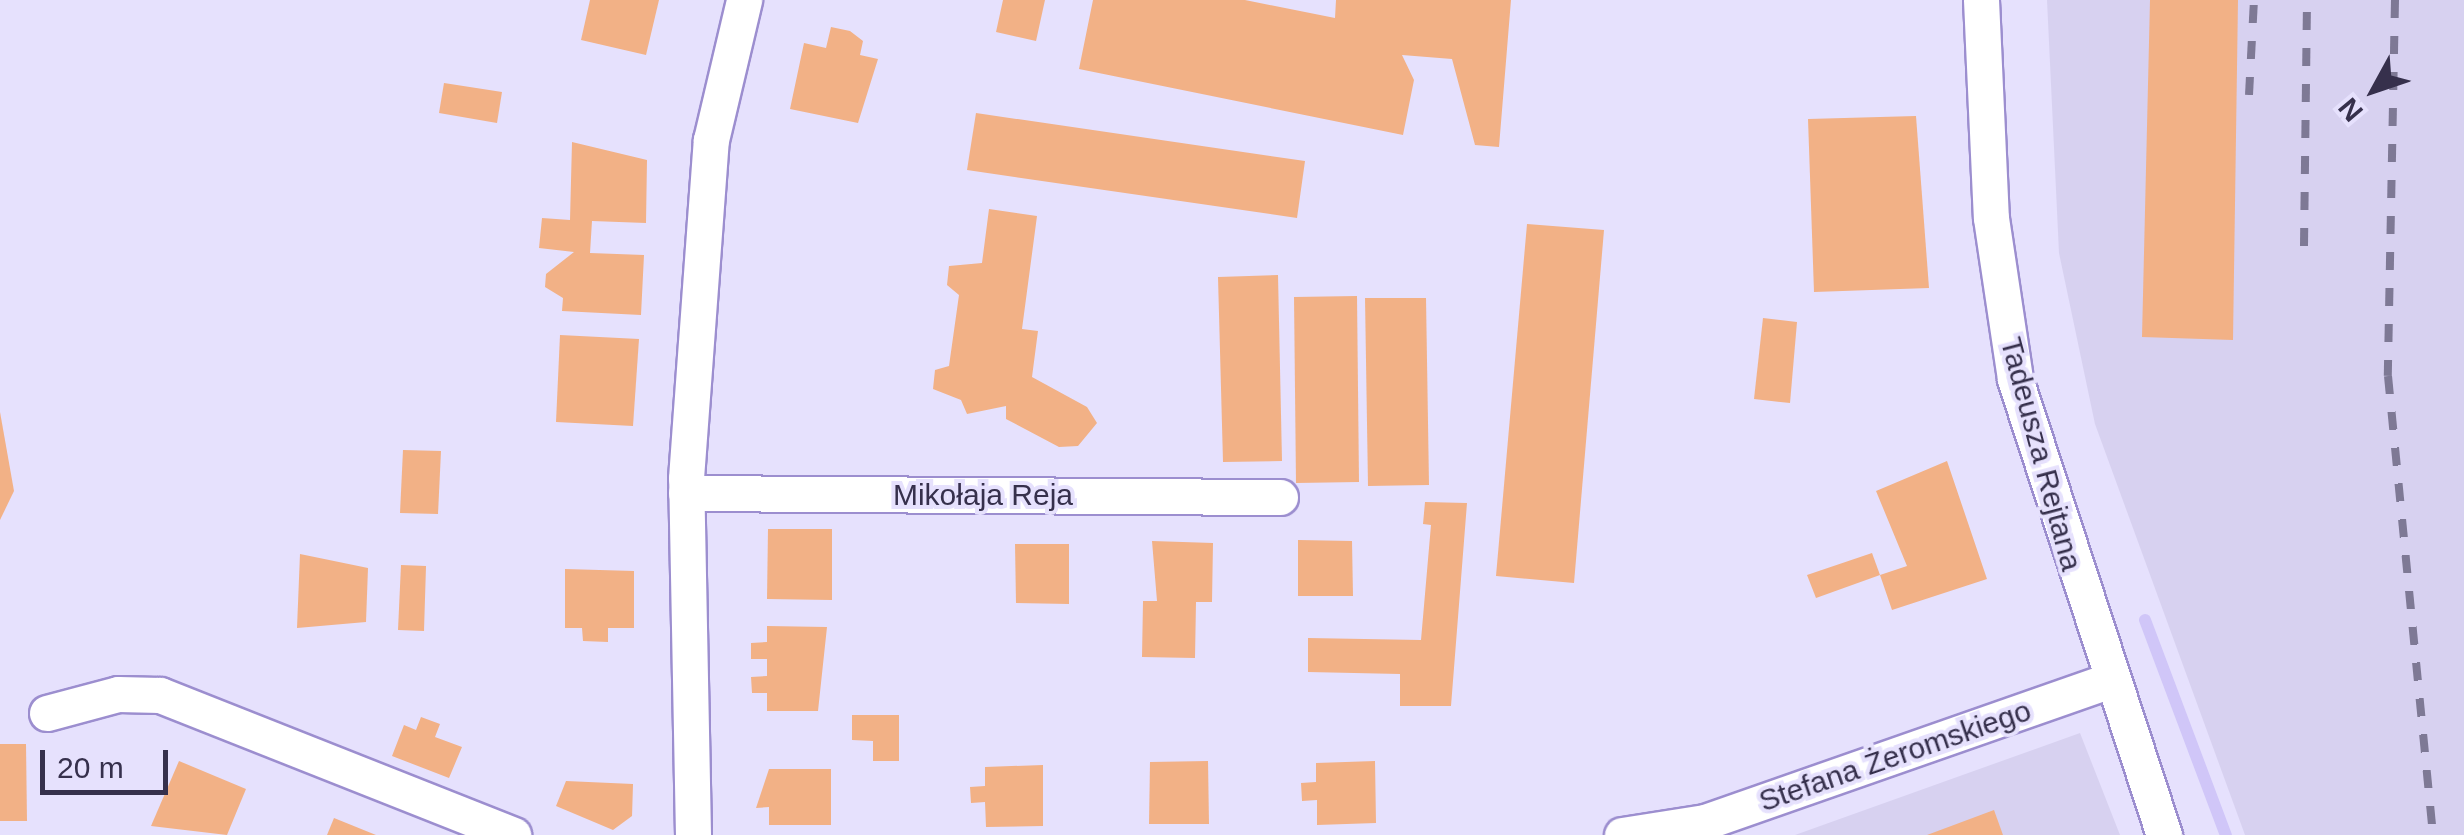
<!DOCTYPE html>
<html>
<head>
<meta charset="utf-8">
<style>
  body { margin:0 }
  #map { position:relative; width:2464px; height:835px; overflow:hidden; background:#e6e1fd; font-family:Arial,sans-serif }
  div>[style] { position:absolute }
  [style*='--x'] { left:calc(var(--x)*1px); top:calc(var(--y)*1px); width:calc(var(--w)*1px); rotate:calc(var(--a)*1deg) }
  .built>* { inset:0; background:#d7d1f0 }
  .stream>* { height:12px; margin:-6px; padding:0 6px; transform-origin:6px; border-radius:6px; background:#d0c6f8 }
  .building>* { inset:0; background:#f2b186 }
  .roads { filter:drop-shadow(2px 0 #9c8ecf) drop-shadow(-2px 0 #9c8ecf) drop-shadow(0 2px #9c8ecf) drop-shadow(0 -2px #9c8ecf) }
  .minor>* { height:35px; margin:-17.5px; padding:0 17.5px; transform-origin:17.5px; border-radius:17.5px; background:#fff }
  .rail>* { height:8px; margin-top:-4px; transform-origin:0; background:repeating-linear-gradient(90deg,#7e7995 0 18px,transparent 0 36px) }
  span { translate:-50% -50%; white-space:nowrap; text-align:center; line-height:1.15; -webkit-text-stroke:8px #e6e1fd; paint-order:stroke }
  .street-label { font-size:30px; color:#36304c }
  .north { position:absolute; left:2324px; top:40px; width:100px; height:100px; -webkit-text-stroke:8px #e6e1fd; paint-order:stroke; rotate:230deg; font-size:28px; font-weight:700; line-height:40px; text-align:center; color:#36304c }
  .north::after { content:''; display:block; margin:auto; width:35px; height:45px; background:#36304c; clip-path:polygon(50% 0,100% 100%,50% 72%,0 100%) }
  .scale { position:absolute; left:40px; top:750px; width:128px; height:45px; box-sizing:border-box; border:5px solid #36304c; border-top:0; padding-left:12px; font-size:30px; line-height:35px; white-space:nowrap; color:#36304c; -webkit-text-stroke:8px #e6e1fd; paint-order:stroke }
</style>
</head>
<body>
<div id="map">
  <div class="built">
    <div style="clip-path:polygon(2047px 0,2464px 0,2464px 835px,2245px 835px,2095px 424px,2059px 253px)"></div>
    <div style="clip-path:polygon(2080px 733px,2120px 835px,1795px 835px)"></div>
  </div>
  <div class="stream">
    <div style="--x:2145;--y:620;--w:230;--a:69.4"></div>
  </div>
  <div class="building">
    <div style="clip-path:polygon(590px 0,659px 0,646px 55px,581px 40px)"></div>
    <div style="clip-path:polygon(1003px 0,1045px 0,1036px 41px,996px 32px)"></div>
    <div style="clip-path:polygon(1093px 0,1245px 0,1335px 18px,1336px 0,1511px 0,1499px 147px,1475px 145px,1452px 59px,1402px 55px,1414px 80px,1403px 135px,1079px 69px)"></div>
    <div style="clip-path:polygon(2150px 0,2238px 0,2233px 340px,2142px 337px)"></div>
    <div style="clip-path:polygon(831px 27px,850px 31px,863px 41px,860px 55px,878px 59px,858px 123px,790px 109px,804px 43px,826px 48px)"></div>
    <div style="clip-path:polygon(444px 83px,502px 92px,497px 123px,439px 113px)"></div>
    <div style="clip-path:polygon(976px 113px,1305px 161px,1297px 218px,967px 170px)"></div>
    <div style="clip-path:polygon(1916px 116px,1929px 288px,1814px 292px,1808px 119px)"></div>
    <div style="clip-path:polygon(572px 142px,647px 160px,646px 223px,592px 221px,590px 253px,644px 255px,641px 315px,562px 311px,563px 298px,545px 287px,546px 274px,574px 252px,539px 248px,542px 218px,570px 220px)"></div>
    <div style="clip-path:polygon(989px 209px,1037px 216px,1022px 329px,1038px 331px,1032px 377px,1087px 407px,1097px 423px,1078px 446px,1059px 447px,1006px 419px,1006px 406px,967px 414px,961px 400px,933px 389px,935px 370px,949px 366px,959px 295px,947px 285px,949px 266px,982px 263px)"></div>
    <div style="clip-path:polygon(1527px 224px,1604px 230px,1574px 583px,1496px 576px)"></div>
    <div style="clip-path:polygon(1278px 275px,1282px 461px,1223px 462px,1218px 277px)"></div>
    <div style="clip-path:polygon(1357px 296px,1359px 482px,1296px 483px,1294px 297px)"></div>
    <div style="clip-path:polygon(1365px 298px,1426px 298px,1429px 485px,1368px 486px)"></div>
    <div style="clip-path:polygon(1763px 318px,1797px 322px,1790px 403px,1754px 399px)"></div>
    <div style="clip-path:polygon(560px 335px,639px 339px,633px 426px,556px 422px)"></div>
    <div style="clip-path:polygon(0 412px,14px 491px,0 520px)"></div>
    <div style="clip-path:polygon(403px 450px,441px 451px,438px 514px,400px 513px)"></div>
    <div style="clip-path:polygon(1947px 461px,1987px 579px,1892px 610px,1880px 575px,1907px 566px,1876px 491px)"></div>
    <div style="clip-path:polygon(1425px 502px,1467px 503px,1451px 706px,1400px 706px,1400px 674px,1308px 672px,1308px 638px,1421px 640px,1431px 525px,1423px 524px)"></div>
    <div style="clip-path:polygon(768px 529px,832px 529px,832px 600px,767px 599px)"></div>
    <div style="clip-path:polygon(1298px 540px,1352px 541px,1353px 596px,1298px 596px)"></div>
    <div style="clip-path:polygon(1152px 541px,1213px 543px,1212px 602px,1196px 602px,1195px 658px,1142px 657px,1143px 601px,1157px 601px)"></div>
    <div style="clip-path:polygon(1015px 544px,1069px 544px,1069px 604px,1016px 603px)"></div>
    <div style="clip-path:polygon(1872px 553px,1880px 575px,1816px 598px,1807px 575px)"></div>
    <div style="clip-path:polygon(300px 554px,368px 568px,366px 622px,297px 628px)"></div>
    <div style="clip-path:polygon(401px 565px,426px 566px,424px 631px,398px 630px)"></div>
    <div style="clip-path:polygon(565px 569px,634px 571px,634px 628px,608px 628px,608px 642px,583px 641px,582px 628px,565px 628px)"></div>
    <div style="clip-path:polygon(767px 626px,827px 627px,818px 711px,767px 711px,767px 693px,752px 693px,751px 677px,767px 676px,767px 659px,751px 659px,751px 643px,767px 642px)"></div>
    <div style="clip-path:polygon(852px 715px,899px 715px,899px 761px,873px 761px,873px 741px,852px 740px)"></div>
    <div style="clip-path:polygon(421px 717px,440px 724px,435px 737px,462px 747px,449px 778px,392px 756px,404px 725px,416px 730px)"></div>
    <div style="clip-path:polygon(0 744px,26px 744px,27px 821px,0 821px)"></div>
    <div style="clip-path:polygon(179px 761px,246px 789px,227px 835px,151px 826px)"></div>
    <div style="clip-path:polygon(1208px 761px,1209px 824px,1149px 824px,1150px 762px)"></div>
    <div style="clip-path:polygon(1375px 761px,1376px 823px,1317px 825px,1317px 800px,1302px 801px,1301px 783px,1316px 782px,1316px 763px)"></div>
    <div style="clip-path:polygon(1043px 765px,1043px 826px,986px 827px,985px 802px,971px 803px,970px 787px,985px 786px,985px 767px)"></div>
    <div style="clip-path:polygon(769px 769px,831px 769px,831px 825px,769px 825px,769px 807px,756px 808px)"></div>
    <div style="clip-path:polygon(566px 781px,633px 784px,632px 816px,613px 830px,556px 806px)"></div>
    <div style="clip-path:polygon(1994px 810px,2003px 835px,1927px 835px)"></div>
    <div style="clip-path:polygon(334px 818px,376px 835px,327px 835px)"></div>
  </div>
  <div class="roads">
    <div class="minor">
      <div style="--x:1981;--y:0;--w:218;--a:87.4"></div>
      <div style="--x:1991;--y:218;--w:163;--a:81.5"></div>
      <div style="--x:2015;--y:379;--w:480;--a:71.9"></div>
      <div style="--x:686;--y:493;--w:594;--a:0.39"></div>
      <div style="--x:47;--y:713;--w:73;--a:-15"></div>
      <div style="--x:118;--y:694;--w:42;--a:1.4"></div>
      <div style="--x:160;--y:695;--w:380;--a:21.6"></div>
      <div style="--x:693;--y:835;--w:357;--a:-91.1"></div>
      <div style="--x:686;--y:478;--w:339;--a:-85.8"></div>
      <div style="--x:711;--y:140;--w:144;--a:-76.7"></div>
      <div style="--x:1622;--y:835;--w:84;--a:-8.9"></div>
      <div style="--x:1705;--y:822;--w:426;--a:-19.3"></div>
    </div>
  </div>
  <div class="rail">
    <div style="--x:2395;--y:0;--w:376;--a:91.1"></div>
    <div style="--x:2388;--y:376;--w:461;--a:84.4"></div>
    <div style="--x:2249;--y:95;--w:95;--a:-87"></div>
    <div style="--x:2304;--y:246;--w:246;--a:-89.3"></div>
  </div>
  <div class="street-label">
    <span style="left:2041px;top:454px;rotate:75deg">Tadeusza Rejtana</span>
    <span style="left:983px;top:495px">Mikołaja Reja</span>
    <span style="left:1895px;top:756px;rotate:-19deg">Stefana Żeromskiego</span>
  </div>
  <div class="north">N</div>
  <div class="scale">20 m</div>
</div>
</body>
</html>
